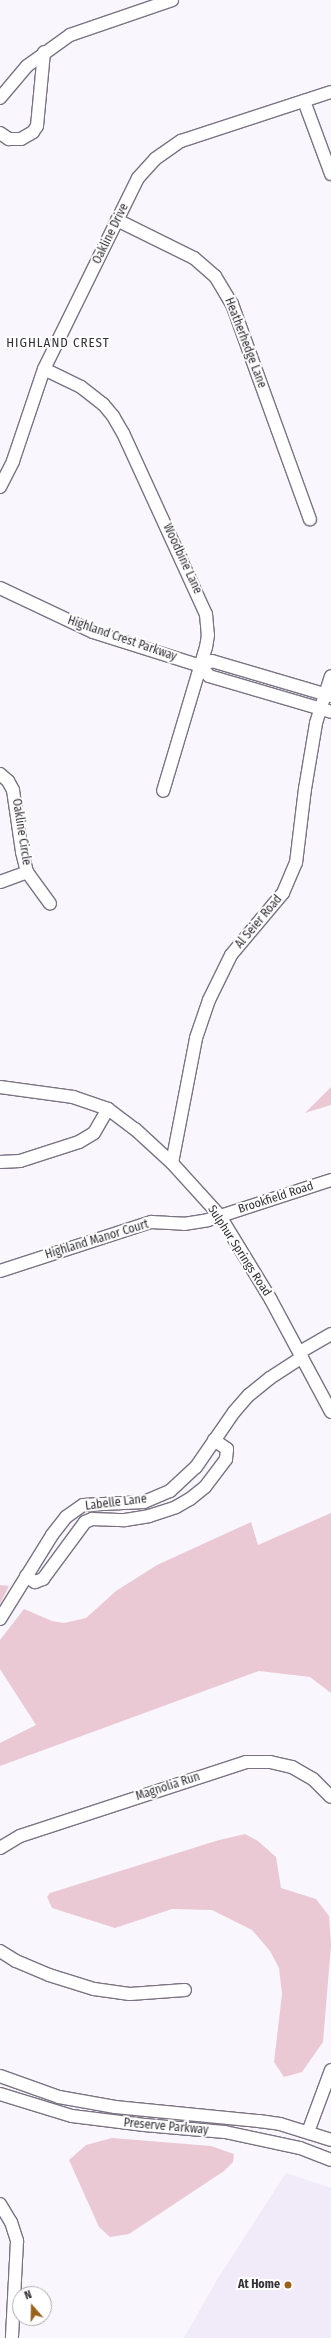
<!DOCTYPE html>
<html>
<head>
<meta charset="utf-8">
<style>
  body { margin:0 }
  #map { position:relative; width:331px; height:2338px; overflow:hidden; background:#f9f6fe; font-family:"Fira Sans Condensed",sans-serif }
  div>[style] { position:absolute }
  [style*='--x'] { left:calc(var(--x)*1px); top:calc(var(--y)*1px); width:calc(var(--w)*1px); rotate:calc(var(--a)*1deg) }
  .built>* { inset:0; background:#f0eaf9 }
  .green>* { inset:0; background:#eac9d5 }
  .roads { filter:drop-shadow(1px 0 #7a7383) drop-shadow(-1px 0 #7a7383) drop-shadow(0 1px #7a7383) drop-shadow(0 -1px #7a7383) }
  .minor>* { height:12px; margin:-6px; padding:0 6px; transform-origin:6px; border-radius:6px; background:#fff }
  .dots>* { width:11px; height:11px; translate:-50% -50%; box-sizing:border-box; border:2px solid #fff; border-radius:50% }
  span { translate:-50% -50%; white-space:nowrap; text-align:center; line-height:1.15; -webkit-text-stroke:4px #fff; paint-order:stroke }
  .street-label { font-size:12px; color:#333037 }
  .poi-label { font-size:12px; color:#333037; font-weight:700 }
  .right { translate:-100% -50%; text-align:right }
  .neighbourhood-label { font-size:13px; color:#333037; letter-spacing:1px }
  .north { position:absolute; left:12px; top:2286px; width:40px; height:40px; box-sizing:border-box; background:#fff; border:1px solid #adacaf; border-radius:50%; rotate:340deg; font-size:11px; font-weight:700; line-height:16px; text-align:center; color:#333037 }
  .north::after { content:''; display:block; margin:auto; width:14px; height:18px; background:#9a631c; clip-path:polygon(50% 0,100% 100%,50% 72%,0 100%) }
</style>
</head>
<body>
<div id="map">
  <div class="built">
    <div style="clip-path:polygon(286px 2173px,331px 2188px,331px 2338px,184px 2338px,217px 2280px)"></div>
  </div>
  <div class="green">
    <div style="clip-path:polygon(331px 1087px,331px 1105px,305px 1113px)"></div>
    <div style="clip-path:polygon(331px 1513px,331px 1693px,310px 1677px,259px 1671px,0 1766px,0 1743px,36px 1725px,0 1669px,0 1640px,24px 1609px,52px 1621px,64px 1623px,86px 1618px,116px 1591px,157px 1565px,251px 1522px,258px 1545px)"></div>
    <div style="clip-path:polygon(0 1585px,9px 1586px,0 1604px)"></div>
    <div style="clip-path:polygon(245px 1834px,258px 1841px,276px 1857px,281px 1888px,316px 1899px,329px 1916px,331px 1945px,323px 2042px,302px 2072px,284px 2077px,274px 2062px,282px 1994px,279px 1968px,270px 1951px,252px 1930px,212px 1910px,172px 1909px,115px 1928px,52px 1908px,47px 1897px,50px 1893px,219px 1840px)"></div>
    <div style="clip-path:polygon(112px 2138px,211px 2146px,234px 2154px,233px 2162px,224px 2171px,129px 2234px,110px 2237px,99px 2227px,69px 2160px,86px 2145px)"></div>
  </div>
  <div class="roads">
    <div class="minor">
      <div style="--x:0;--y:98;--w:42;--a:-49.8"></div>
      <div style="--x:27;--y:66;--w:53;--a:-35.8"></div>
      <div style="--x:70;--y:35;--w:108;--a:-18.9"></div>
      <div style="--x:304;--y:101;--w:78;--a:69.7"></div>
      <div style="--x:0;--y:133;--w:11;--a:34"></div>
      <div style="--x:9;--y:139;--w:12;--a:0"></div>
      <div style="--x:21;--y:139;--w:14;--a:-30"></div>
      <div style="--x:33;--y:132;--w:7;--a:-56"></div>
      <div style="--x:37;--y:126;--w:74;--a:-84.6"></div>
      <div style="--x:117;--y:220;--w:86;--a:26.3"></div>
      <div style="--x:194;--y:258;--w:28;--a:41"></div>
      <div style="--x:215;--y:276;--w:33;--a:59"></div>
      <div style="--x:232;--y:304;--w:229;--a:70.1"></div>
      <div style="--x:44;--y:369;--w:41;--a:25.9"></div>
      <div style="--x:81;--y:387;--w:28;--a:38"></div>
      <div style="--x:103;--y:404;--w:16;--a:50"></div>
      <div style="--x:113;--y:416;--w:20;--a:60"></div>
      <div style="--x:123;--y:433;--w:199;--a:65.4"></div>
      <div style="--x:206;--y:614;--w:21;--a:85"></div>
      <div style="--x:208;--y:635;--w:12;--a:99"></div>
      <div style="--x:206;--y:647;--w:150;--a:106.6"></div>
      <div style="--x:0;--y:487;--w:29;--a:-63"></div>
      <div style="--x:13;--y:461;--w:97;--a:-71.4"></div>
      <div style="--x:44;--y:369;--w:213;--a:-63.8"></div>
      <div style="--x:138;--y:178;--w:25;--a:-48"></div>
      <div style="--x:155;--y:159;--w:32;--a:-35"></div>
      <div style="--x:181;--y:141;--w:158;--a:-18.1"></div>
      <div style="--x:0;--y:588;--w:103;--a:25.3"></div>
      <div style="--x:93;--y:632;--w:113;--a:17.5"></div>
      <div style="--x:201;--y:666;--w:13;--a:51"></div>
      <div style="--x:209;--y:676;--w:127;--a:16.4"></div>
      <div style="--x:201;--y:666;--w:12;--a:-24"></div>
      <div style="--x:212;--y:661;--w:124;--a:16.4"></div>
      <div style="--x:0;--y:774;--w:11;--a:41"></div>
      <div style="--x:8;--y:781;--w:10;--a:61"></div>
      <div style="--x:13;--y:790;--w:63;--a:81.7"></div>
      <div style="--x:22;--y:852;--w:21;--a:76"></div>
      <div style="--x:27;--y:872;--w:39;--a:54"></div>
      <div style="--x:0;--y:882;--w:29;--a:-20"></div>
      <div style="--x:0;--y:1087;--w:74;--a:7.8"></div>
      <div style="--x:73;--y:1097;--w:37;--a:19"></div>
      <div style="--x:108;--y:1109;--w:34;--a:37"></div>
      <div style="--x:135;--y:1129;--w:50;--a:42.6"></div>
      <div style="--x:172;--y:1163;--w:72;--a:47.8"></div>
      <div style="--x:220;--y:1216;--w:98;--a:58.7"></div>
      <div style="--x:271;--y:1300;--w:127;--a:61.8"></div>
      <div style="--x:0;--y:1162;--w:20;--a:-3"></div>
      <div style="--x:20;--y:1161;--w:62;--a:-17.9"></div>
      <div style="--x:79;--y:1142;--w:17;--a:-31"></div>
      <div style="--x:94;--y:1133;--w:28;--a:-60"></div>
      <div style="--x:172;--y:1163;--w:127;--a:-79.1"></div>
      <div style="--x:196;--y:1038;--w:40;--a:-71.1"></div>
      <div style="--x:209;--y:1000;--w:50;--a:-63.9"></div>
      <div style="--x:231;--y:955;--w:81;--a:-50"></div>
      <div style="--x:283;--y:893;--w:33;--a:-67"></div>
      <div style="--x:296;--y:863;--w:75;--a:-83.1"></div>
      <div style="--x:305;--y:789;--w:67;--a:-80.5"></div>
      <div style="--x:316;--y:723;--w:49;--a:-72.3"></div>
      <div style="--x:0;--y:1271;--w:159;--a:-18"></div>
      <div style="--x:151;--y:1222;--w:33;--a:3"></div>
      <div style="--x:184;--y:1224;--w:24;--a:-9"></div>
      <div style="--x:208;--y:1220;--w:129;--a:-18"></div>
      <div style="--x:300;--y:1352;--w:36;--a:-30"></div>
      <div style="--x:26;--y:1576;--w:11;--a:34"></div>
      <div style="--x:35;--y:1582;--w:9;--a:-21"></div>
      <div style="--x:43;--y:1579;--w:71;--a:-53.6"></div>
      <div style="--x:85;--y:1522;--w:8;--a:-23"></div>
      <div style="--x:92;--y:1519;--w:33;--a:2"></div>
      <div style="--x:125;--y:1520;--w:24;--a:-9"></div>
      <div style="--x:149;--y:1516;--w:28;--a:-18"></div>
      <div style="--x:176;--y:1507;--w:16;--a:-30"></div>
      <div style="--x:190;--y:1499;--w:19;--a:-39"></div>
      <div style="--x:205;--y:1487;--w:35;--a:-53"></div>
      <div style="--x:226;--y:1459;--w:10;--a:-84"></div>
      <div style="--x:227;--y:1449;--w:16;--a:-145"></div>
      <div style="--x:0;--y:1619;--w:99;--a:-58.2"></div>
      <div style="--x:52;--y:1535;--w:23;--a:-52"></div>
      <div style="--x:66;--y:1517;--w:21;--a:-35"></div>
      <div style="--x:83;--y:1505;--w:61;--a:-2.8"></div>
      <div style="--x:144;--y:1502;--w:28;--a:-23"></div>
      <div style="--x:170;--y:1491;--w:35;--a:-43"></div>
      <div style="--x:196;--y:1467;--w:67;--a:-55.4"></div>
      <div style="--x:234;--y:1412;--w:23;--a:-49"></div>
      <div style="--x:249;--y:1395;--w:27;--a:-39"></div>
      <div style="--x:270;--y:1378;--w:38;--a:-33"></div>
      <div style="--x:0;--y:1848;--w:23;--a:-31"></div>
      <div style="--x:20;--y:1836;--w:238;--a:-18.1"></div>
      <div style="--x:246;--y:1762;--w:24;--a:0"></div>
      <div style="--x:270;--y:1762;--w:23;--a:13"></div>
      <div style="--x:292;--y:1767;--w:24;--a:30"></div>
      <div style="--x:313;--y:1779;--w:25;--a:45"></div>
      <div style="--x:0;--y:1951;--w:19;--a:32"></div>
      <div style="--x:16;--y:1961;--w:36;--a:23"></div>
      <div style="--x:49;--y:1975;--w:47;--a:17.3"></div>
      <div style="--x:94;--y:1989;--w:36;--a:8"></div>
      <div style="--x:130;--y:1994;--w:55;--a:-4.2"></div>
      <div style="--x:0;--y:2076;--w:63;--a:19.6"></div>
      <div style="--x:59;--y:2097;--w:57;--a:10.1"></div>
      <div style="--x:115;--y:2107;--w:145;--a:5.6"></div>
      <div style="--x:259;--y:2121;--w:21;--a:8"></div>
      <div style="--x:280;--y:2124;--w:53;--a:17.4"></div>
      <div style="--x:0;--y:2094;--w:75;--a:17"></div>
      <div style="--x:72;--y:2116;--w:73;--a:7.1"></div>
      <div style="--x:144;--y:2125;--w:81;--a:4.9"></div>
      <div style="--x:225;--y:2132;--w:77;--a:12"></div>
      <div style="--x:300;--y:2148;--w:33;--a:21"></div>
      <div style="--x:308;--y:2132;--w:66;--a:-69.6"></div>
      <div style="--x:0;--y:2204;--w:21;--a:59"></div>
      <div style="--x:11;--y:2222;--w:20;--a:72"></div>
      <div style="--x:17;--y:2241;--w:97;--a:93"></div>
    </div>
  </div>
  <div class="dots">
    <div style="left:288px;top:2285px;background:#9a631c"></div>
  </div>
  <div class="street-label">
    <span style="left:111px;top:234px;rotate:-64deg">Oakline Drive</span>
    <span style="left:245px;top:343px;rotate:69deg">Heatherhedge Lane</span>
    <span style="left:182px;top:559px;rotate:65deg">Woodbine Lane</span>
    <span style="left:122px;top:639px;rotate:19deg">Highland Crest Parkway</span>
    <span style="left:21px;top:832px;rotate:81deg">Oakline Circle</span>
    <span style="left:259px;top:922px;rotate:-50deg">Al Seier Road</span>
    <span style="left:276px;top:1198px;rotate:-18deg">Brookfield Road</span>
    <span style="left:97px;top:1240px;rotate:-17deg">Highland Manor Court</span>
    <span style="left:239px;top:1251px;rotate:57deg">Sulphur Springs Road</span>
    <span style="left:116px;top:1503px;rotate:-7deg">Labelle Lane</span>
    <span style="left:168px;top:1787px;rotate:-18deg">Magnolia Run</span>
    <span style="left:166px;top:2127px;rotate:5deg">Preserve Parkway</span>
  </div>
  <div class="poi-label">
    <span class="right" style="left:280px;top:2285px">At Home</span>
  </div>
  <div class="neighbourhood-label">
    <span style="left:58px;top:343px">HIGHLAND CREST</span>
  </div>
  <div class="north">N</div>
</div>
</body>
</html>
